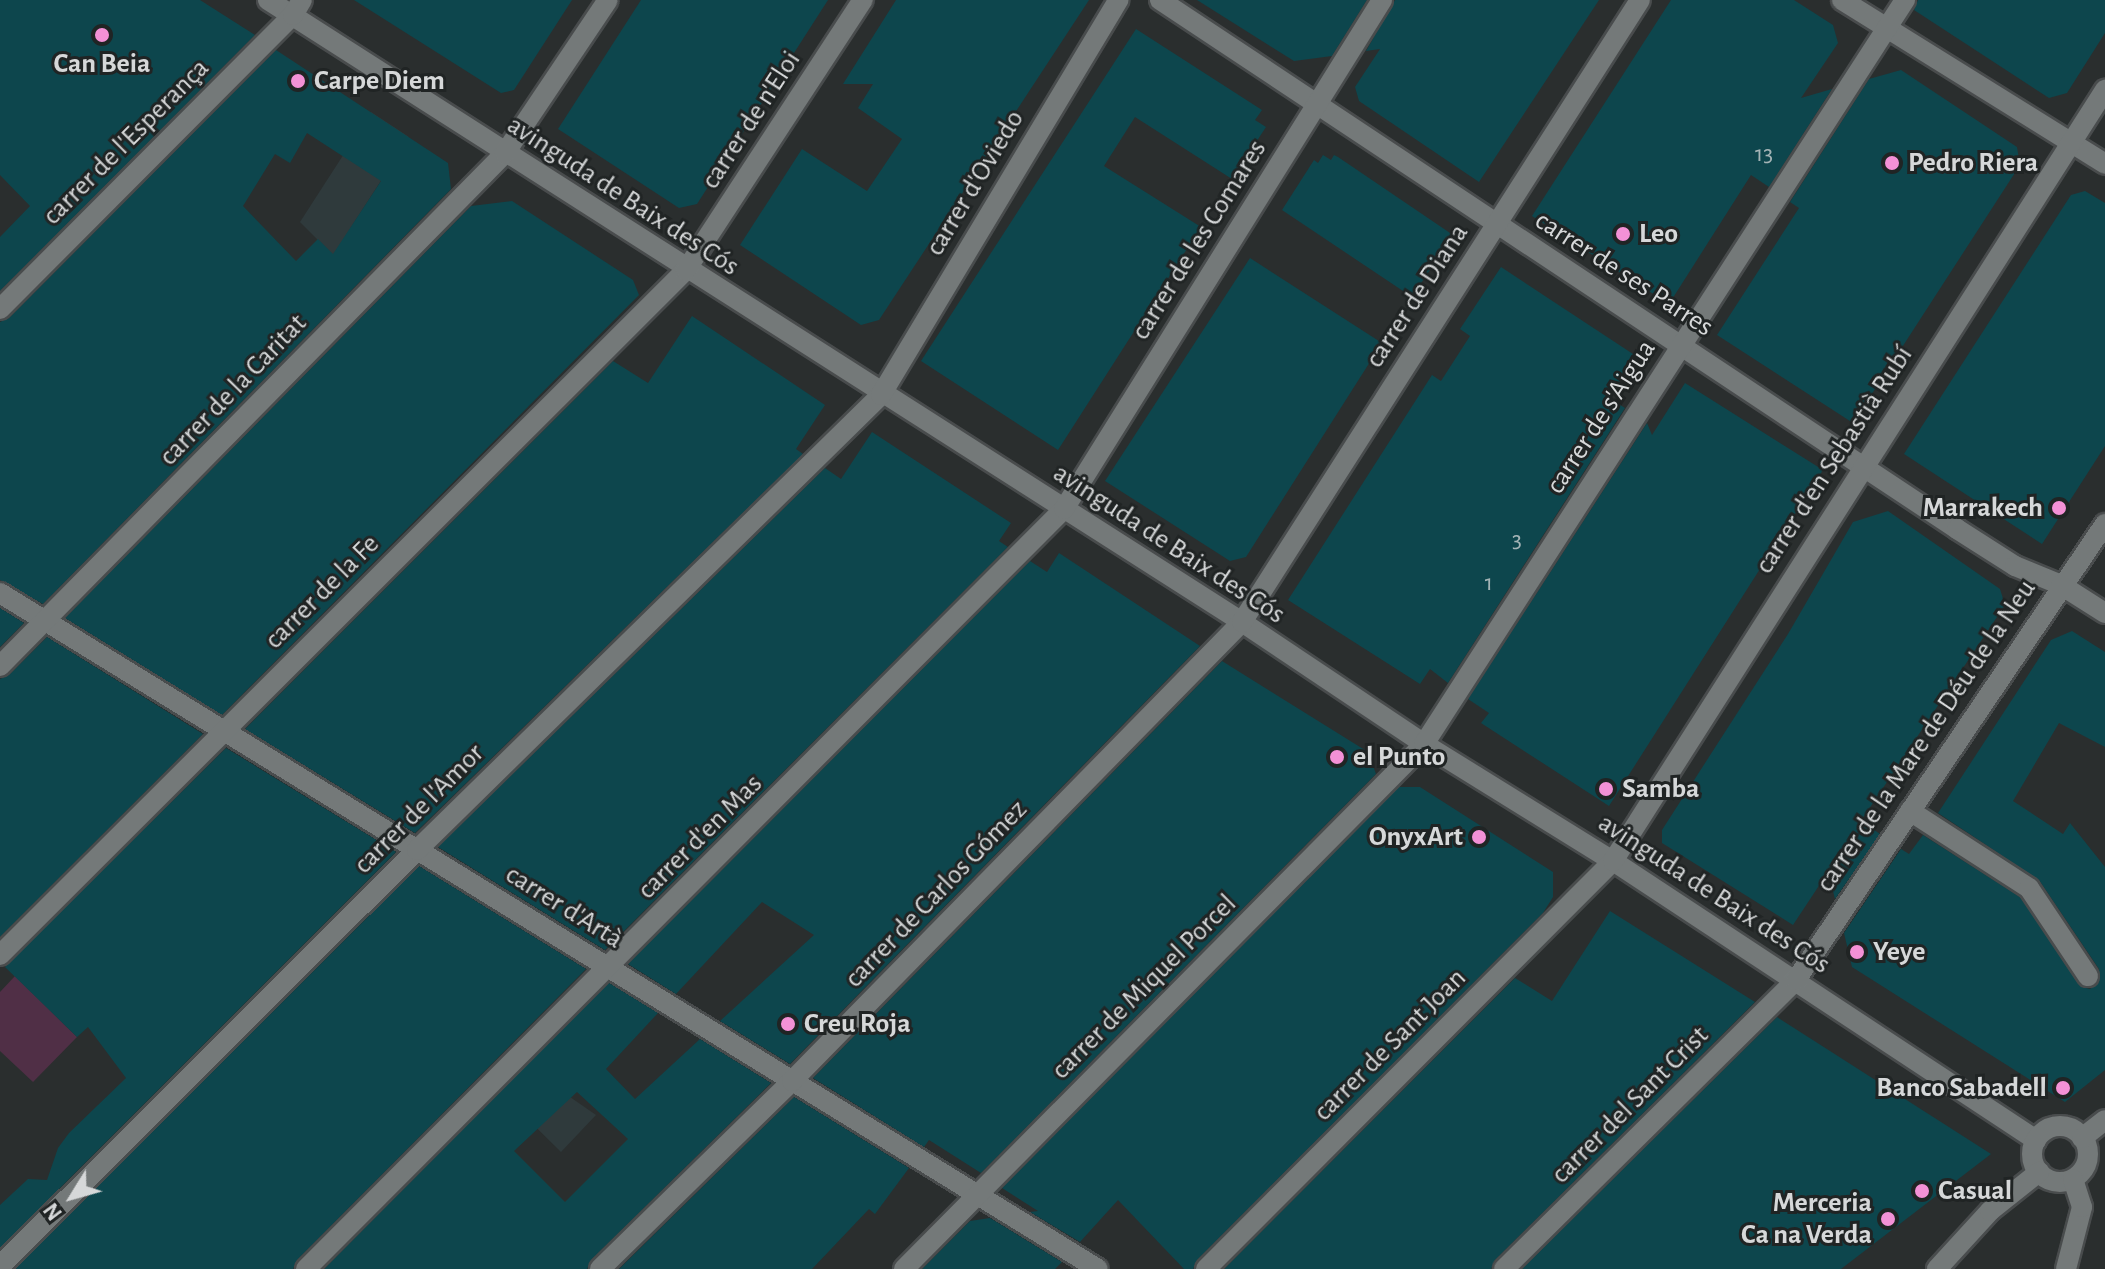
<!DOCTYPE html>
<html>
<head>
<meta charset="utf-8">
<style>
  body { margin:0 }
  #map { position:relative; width:2105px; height:1269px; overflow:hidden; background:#2a2e2e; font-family:"Alegreya Sans",sans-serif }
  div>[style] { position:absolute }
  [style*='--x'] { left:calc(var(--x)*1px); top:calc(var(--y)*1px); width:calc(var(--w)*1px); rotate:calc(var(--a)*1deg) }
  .built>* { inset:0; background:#2f3a3c }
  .green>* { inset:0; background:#502f46 }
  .building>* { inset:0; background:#0d464d }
  .roads { filter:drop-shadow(2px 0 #494c4d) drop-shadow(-2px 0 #494c4d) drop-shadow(0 2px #494c4d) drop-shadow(0 -2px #494c4d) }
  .street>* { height:20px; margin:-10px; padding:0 10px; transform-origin:10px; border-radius:10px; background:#747979 }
  .street>.ring { margin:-10px; padding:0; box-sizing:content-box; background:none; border:20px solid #747979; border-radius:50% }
  .dots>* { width:22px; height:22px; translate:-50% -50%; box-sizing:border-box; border:4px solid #202424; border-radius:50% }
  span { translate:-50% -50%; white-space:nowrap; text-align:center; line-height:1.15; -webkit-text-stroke:6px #202424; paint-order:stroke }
  .number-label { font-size:24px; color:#a4b4b6 }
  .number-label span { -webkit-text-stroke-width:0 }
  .poi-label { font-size:28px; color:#d6d8d9; font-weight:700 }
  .left { translate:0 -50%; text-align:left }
  .right { translate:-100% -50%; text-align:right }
  .street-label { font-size:28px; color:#d6d8d9 }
  .north { position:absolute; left:32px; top:1157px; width:80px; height:80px; -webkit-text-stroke:6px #202424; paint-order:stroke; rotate:233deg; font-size:22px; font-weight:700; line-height:32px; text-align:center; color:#d6d8d9 }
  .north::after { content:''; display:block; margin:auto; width:28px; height:36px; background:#d6d8d9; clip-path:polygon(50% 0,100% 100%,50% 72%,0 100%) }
</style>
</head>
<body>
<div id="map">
  <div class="built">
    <div style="clip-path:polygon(371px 112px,409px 137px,346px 235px,354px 276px,300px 222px)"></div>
    <div style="clip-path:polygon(524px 1065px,596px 1115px,561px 1152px,499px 1091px)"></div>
  </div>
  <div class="green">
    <div style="clip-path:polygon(15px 976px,77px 1037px,33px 1082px,0 1051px,0 992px)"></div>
  </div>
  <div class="building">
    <div style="clip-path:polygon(0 0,200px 0,255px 35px,0 291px,0 237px,30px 206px,0 175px)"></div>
    <div style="clip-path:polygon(354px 0,572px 0,514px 90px,501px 93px)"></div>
    <div style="clip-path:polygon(641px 0,828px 0,697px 204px,679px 208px,558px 129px)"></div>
    <div style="clip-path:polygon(896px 0,1089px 0,879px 320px,861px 325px,740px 245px,802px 149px,867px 191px,902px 139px,858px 108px,873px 84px,843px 84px)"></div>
    <div style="clip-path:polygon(1197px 0,1367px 0,1332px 56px,1294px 61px)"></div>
    <div style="clip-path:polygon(1395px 0,1599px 0,1479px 182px,1359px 101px,1355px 87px,1380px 49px,1366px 51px)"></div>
    <div style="clip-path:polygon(1671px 0,1794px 0,1833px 25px,1838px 43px,1801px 98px,1832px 89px,1769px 187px,1751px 175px,1669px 304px,1532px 216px)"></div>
    <div style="clip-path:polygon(1918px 0,2105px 0,2105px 33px,2067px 93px,2049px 98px,1914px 10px)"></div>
    <div style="clip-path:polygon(1136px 29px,1262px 110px,1255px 120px,1266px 127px,1232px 179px,1135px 117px,1104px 166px,1201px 227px,1058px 450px,921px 361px)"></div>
    <div style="clip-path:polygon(evenodd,276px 50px,448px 163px,451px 189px,43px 604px,0 580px,0 322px,9px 318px,276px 50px,307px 133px,381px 181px,333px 254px,318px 239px,296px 261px,243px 206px,275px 154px,290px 163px,307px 133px)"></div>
    <div style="clip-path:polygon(1901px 70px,2017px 147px,2020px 165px,1853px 423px,1717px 335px,1799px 208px,1790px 202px,1869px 79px)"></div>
    <div style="clip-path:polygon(1323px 155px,1331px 160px,1334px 155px,1338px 157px,1453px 235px,1412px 297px,1282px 210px,1314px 160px,1318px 163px)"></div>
    <div style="clip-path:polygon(2085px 191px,2105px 203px,2105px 446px,2042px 544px,1904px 454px,2071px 195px)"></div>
    <div style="clip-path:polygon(512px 201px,633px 280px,639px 295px,222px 715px,65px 618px,471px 206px)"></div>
    <div style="clip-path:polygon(1250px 258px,1382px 343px,1246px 557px,1230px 561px,1105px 481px)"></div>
    <div style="clip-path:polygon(1501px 267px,1636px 356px,1609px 398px,1625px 408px,1448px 683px,1430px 669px,1420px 684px,1288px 600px,1432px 375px,1441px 381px,1470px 336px,1460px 329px)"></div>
    <div style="clip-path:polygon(692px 316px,825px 405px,796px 449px,803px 454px,415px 833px,245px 729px,613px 361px,648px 383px)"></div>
    <div style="clip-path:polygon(1685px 383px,1823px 470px,1609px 806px,1481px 723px,1489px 713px,1468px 699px,1647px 423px,1652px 435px)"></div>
    <div style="clip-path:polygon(872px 432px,1011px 523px,999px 541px,1008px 547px,605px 950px,438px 847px,825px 468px,841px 479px)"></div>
    <div style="clip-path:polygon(1888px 511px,2000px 589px,2005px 605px,1861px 821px,1880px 834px,1835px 899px,1828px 872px,1793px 925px,1662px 843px,1662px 830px,1788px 634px,1853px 522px)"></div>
    <div style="clip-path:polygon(1059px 553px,1200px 646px,790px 1064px,720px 1021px,814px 935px,762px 902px,676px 994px,628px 964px,1030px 561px,1047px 572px)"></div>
    <div style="clip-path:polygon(0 608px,24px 623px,0 647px)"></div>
    <div style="clip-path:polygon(2072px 631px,2105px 652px,2105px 747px,2059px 723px,2013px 801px,2063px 834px,2070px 823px,2105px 867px,2105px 1070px,2065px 1102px,1852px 967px,1844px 933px,1901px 849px,1909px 854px,1923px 835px,2020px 897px,2082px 987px,2090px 989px,2099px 982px,2099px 969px,2039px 880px,1938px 813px,2051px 640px)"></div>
    <div style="clip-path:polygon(47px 637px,203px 734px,0 937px,0 679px,9px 675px)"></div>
    <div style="clip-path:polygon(1222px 661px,1368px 752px,1376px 774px,981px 1173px,929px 1140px,924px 1147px,813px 1078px)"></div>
    <div style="clip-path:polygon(226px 748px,396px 852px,0 1248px,0 1205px,28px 1179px,47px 1180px,58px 1148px,69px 1133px,126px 1078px,88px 1027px,77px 1037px,5px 967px)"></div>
    <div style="clip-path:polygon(1399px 787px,1420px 787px,1553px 872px,1553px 897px,1543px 913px,1197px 1260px,1193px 1269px,1184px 1269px,1118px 1200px,1080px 1242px,1030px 1212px,1038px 1211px,1002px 1188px)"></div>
    <div style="clip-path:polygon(419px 866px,586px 969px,297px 1260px,293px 1269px,15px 1269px)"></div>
    <div style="clip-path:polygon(1610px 911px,1755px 1002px,1495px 1260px,1491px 1269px,1224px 1269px,1515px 978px,1552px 1001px)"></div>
    <div style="clip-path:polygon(evenodd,609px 983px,658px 1013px,606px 1069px,635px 1099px,700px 1039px,771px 1083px,591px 1260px,587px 1269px,324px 1269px,609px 983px,577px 1092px,628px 1139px,565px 1202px,514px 1151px,577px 1092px)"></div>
    <div style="clip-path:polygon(1777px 1017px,1991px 1154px,1841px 1269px,1522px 1269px)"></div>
    <div style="clip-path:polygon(794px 1097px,909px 1168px,875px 1214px,869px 1209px,812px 1269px,619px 1269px)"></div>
    <div style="clip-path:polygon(990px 1218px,1062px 1262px,1055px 1269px,922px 1269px,970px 1221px)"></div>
  </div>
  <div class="roads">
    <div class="street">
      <div style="--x:268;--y:0;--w:1156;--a:32.56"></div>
      <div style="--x:1242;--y:622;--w:219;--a:33.8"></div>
      <div style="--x:1424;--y:744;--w:222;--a:31.8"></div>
      <div style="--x:1613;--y:861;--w:507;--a:33.41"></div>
      <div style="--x:1160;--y:0;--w:957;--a:33.57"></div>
      <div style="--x:1957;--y:529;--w:69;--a:32.5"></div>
      <div style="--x:2015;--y:566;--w:50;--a:22.4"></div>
      <div style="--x:2061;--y:585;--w:52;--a:32.5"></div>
      <div style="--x:1842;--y:0;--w:310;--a:31.9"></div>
      <div style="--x:0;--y:309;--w:415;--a:-45.1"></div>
      <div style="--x:293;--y:15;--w:17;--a:-59"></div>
      <div style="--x:0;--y:593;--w:1289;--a:31.62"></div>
      <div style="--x:0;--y:666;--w:720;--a:-45.45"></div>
      <div style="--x:505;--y:153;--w:184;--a:-56.1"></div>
      <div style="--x:1910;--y:811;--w:142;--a:32.9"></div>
      <div style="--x:2029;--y:888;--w:106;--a:56.2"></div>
      <div style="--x:0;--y:955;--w:969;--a:-44.96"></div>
      <div style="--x:686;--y:270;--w:323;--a:-56.8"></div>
      <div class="ring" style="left:2032px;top:1126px;width:36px;height:36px"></div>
      <div style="--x:2082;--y:1138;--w:29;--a:-38"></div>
      <div style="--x:0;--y:1266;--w:589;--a:-44.93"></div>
      <div style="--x:417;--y:850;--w:650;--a:-44.44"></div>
      <div style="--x:881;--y:395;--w:461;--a:-59"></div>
      <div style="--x:306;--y:1269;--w:1073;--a:-45.08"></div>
      <div style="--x:1064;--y:509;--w:600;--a:-58"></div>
      <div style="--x:600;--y:1269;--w:269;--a:-44.4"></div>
      <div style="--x:792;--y:1081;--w:643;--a:-45.57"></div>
      <div style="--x:1242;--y:622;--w:738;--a:-57.39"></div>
      <div style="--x:904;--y:1269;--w:739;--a:-45.27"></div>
      <div style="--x:1424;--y:744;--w:886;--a:-57.12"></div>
      <div style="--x:1206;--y:1269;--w:576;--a:-45.07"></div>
      <div style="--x:1613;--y:861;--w:915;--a:-57.46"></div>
      <div style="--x:1504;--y:1269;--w:411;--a:-44.7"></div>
      <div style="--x:1796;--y:980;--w:551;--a:-55.88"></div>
      <div style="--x:1937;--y:1269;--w:79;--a:-47.6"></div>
      <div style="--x:1990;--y:1211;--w:63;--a:-38.5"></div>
      <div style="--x:2066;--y:1269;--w:64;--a:-75.5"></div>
      <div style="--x:2082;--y:1207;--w:29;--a:-108"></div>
    </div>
  </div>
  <div class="dots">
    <div style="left:102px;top:35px;background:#f391d6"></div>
    <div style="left:298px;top:81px;background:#f391d6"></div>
    <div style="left:1892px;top:163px;background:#f391d6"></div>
    <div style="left:1623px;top:234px;background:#f391d6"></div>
    <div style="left:2059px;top:508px;background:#f391d6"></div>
    <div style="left:1337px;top:757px;background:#f391d6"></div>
    <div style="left:1606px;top:789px;background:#f391d6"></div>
    <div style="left:1479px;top:837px;background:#f391d6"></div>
    <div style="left:1857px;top:952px;background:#f391d6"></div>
    <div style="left:788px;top:1024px;background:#f391d6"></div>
    <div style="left:2063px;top:1088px;background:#f391d6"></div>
    <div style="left:1922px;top:1191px;background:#f391d6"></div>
    <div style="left:1888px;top:1219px;background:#f391d6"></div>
  </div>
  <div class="number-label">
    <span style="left:1764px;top:155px">13</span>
    <span style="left:1517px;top:541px">3</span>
    <span style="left:1489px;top:584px">1</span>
  </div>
  <div class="poi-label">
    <span style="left:102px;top:64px">Can Beia</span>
    <span class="left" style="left:314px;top:81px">Carpe Diem</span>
    <span class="left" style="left:1908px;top:163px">Pedro Riera</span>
    <span class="left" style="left:1639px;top:234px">Leo</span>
    <span class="right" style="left:2043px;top:508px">Marrakech</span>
    <span class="left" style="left:1353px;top:757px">el Punto</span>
    <span class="left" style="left:1622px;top:789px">Samba</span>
    <span class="right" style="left:1463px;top:837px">OnyxArt</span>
    <span class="left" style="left:1873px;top:952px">Yeye</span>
    <span class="left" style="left:804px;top:1024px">Creu Roja</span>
    <span class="right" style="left:2047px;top:1088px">Banco Sabadell</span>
    <span class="left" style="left:1938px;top:1191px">Casual</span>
    <span class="right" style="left:1872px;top:1219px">Merceria<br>Ca na Verda</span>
  </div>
  <div class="street-label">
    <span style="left:751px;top:120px;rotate:-57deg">carrer de n'Eloi</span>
    <span style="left:126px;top:142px;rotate:-45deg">carrer de l'Esperança</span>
    <span style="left:975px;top:183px;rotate:-59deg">carrer d'Oviedo</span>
    <span style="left:623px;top:196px;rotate:33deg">avinguda de Baix des Cós</span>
    <span style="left:1199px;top:240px;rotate:-58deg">carrer de les Comares</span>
    <span style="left:1624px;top:274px;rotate:33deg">carrer de ses Parres</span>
    <span style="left:1417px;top:296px;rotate:-57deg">carrer de Diana</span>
    <span style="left:233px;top:390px;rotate:-46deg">carrer de la Caritat</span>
    <span style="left:1601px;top:417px;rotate:-57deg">carrer de s'Aigua</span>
    <span style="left:1834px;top:460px;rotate:-57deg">carrer d'en Sebastià Rubí</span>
    <span style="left:1169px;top:544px;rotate:33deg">avinguda de Baix des Cós</span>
    <span style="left:322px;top:592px;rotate:-45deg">carrer de la Fe</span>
    <span style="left:1926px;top:736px;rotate:-56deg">carrer de la Mare de Déu de la Neu</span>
    <span style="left:419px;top:809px;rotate:-45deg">carrer de l'Amor</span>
    <span style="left:700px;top:837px;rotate:-45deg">carrer d'en Mas</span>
    <span style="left:936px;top:894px;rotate:-46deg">carrer de Carlos Gómez</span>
    <span style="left:1714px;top:894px;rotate:33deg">avinguda de Baix des Cós</span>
    <span style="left:564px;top:907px;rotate:32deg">carrer d'Artà</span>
    <span style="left:1144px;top:987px;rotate:-45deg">carrer de Miquel Porcel</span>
    <span style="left:1390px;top:1045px;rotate:-45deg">carrer de Sant Joan</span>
    <span style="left:1630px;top:1105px;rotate:-45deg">carrer del Sant Crist</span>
  </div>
  <div class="north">N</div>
</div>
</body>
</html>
